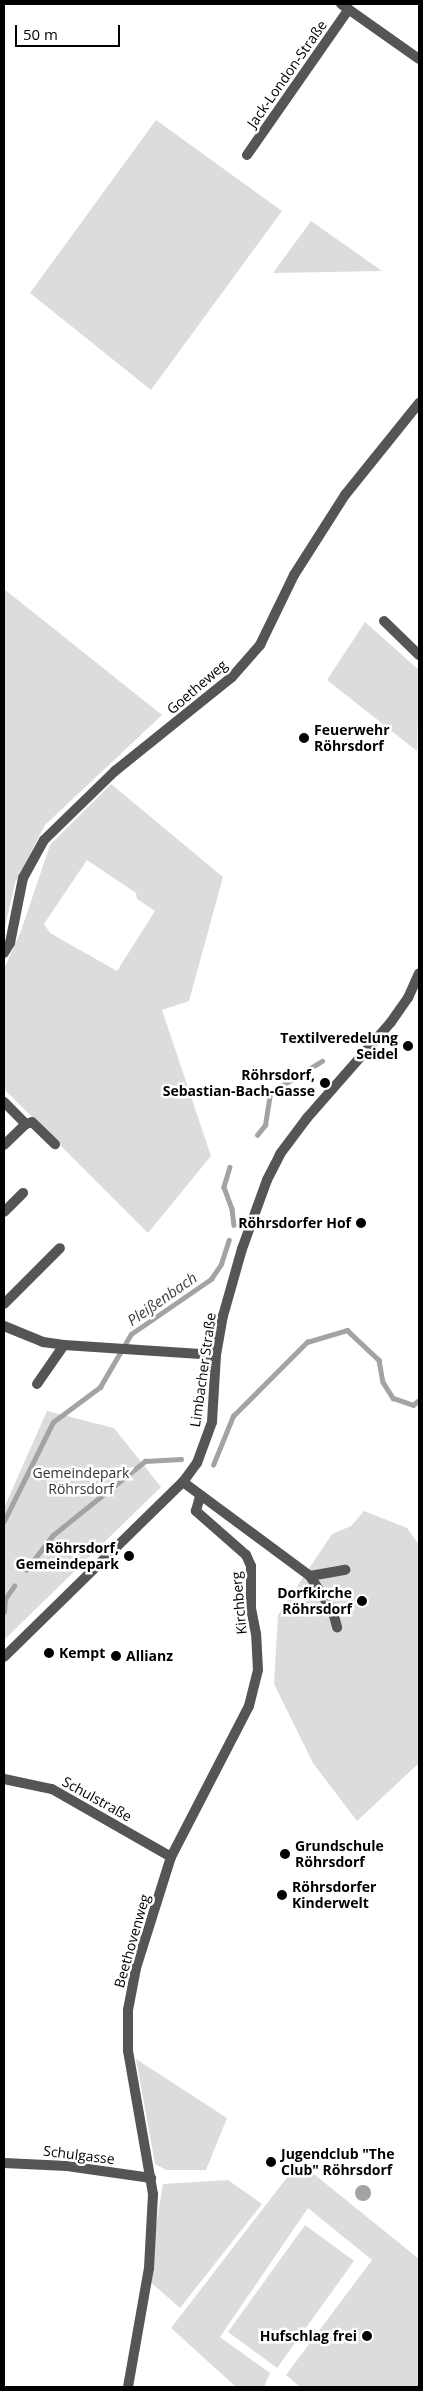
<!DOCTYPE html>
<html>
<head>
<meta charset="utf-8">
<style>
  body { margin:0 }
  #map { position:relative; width:423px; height:2391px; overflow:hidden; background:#fff; font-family:"Open Sans",sans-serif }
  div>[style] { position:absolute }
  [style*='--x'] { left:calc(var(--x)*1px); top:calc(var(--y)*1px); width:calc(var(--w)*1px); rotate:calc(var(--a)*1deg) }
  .green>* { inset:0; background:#dcdcdc }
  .water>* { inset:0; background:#a3a3a3 }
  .round { border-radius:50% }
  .stream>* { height:4.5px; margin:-2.25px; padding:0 2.25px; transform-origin:2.25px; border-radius:2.25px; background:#a3a3a3 }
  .minor>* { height:10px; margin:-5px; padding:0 5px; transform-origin:5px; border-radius:5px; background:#555 }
  .tertiary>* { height:10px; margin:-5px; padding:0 5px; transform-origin:5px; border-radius:5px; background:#555 }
  .dots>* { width:14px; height:14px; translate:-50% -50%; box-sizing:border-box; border:2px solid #fff; border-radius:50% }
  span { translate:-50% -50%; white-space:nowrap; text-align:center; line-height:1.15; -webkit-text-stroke:5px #fff; paint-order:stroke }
  .street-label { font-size:14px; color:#000 }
  .poi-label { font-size:14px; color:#000; font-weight:700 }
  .left { translate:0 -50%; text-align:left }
  .right { translate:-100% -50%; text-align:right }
  .park-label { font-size:14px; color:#333 }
  .water-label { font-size:15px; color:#444; font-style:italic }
  .frame { position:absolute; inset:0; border:5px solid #000; pointer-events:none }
  .scale { position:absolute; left:15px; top:25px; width:105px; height:22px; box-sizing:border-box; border:2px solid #000; border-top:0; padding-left:6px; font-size:15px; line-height:18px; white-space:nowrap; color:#000; -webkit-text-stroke:4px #fff; paint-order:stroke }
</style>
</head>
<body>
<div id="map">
  <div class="green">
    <div style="clip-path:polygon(156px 120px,282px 211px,151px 390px,30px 293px)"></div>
    <div style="clip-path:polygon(311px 221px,382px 271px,273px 273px)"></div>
    <div style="clip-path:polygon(4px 589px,162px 715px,45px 825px,15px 883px,4px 931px)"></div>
    <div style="clip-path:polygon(365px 622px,419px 670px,417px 751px,327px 680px)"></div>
    <div style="clip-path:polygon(evenodd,111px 784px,223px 877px,189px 1001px,162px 1010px,211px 1156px,148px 1233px,4px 1089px,4px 969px,21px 931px,50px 845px,111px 784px,87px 860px,136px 893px,137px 899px,155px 911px,117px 971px,50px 933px,44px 924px,87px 860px)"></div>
    <div style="clip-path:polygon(47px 1411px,114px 1428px,161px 1487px,4px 1640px,4px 1508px)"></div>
    <div style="clip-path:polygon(364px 1511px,407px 1528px,419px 1545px,419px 1763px,357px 1821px,313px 1763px,274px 1684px,278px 1615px,332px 1534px,351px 1526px)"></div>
    <div style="clip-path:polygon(136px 2059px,227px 2118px,206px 2170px,166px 2170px,155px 2164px)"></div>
    <div style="clip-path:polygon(299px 2162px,419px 2259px,419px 2387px,300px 2387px,286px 2375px,372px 2260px,308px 2208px,220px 2337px,270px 2373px,264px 2387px,236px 2387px,171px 2328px)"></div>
    <div style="clip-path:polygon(228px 2180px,262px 2204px,180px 2308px,147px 2279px,163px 2184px)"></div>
    <div style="clip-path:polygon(305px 2225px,354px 2261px,277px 2368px,228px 2332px)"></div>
  </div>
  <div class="water">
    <div class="round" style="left:355px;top:2185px;width:16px;height:16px"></div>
  </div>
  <div class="stream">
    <div style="--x:257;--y:1135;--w:13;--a:-51"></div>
    <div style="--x:265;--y:1125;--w:32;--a:-81"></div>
    <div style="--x:270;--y:1093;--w:61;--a:-31.6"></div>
    <div style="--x:230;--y:1167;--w:21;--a:107"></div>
    <div style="--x:224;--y:1187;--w:23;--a:70"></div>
    <div style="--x:232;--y:1209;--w:16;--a:83"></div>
    <div style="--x:213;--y:1465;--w:53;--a:-67.8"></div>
    <div style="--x:233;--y:1416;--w:105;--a:-45"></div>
    <div style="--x:307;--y:1342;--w:42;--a:-16.7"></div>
    <div style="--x:347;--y:1330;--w:44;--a:43.2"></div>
    <div style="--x:379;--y:1360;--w:22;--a:80"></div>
    <div style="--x:383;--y:1382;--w:19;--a:58"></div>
    <div style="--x:393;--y:1398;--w:21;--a:19"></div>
    <div style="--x:413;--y:1405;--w:8;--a:-40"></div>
    <div style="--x:4;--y:1521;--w:110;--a:-63.7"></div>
    <div style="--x:53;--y:1422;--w:59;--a:-36.7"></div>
    <div style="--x:100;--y:1387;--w:61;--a:-59.7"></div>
    <div style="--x:131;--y:1334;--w:97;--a:-34.5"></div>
    <div style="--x:211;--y:1279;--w:18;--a:-56"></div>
    <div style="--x:221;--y:1264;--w:25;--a:-72"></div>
    <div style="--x:26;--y:1570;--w:44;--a:-52.4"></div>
    <div style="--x:53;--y:1535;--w:118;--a:-38.8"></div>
    <div style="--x:145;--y:1461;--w:36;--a:-3"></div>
    <div style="--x:4;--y:1612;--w:13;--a:-86"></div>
    <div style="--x:5;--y:1599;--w:16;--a:-55"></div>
  </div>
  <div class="minor">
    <div style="--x:341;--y:4;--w:95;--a:35.2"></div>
    <div style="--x:247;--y:155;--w:178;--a:-55.1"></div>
    <div style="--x:384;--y:621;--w:49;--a:44.2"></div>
    <div style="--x:4;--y:953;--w:12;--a:-59"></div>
    <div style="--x:10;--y:943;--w:66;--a:-78.7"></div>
    <div style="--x:23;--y:878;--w:43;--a:-61.1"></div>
    <div style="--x:44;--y:840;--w:99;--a:-44.2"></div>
    <div style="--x:115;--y:771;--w:150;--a:-38.8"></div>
    <div style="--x:232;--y:677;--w:43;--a:-48.8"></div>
    <div style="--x:260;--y:645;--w:78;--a:-64.1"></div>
    <div style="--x:294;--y:575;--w:95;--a:-57.5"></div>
    <div style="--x:345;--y:495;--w:118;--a:-51.2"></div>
    <div style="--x:4;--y:1102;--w:31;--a:45"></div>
    <div style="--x:4;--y:1145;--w:30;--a:-44"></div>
    <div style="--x:26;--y:1124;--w:6;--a:-18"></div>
    <div style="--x:32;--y:1122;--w:32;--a:44"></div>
    <div style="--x:4;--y:1212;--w:27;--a:-45"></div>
    <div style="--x:4;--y:1304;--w:79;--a:-45"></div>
    <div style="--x:4;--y:1326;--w:42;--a:22.3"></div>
    <div style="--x:43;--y:1342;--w:21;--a:8"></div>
    <div style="--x:64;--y:1345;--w:152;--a:3.8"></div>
    <div style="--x:37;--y:1384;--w:47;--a:-55.3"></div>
    <div style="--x:183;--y:1482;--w:158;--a:36.5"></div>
    <div style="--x:310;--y:1576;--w:43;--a:57.4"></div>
    <div style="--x:333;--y:1612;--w:16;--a:75"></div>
    <div style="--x:310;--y:1576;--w:36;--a:-10"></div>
    <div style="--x:4;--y:1779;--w:49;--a:11.8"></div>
    <div style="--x:52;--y:1789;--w:137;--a:29.7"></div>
    <div style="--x:4;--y:2163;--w:63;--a:2.7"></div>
    <div style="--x:67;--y:2166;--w:85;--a:8.1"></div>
    <div style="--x:128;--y:2387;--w:121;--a:-80"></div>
    <div style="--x:149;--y:2268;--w:74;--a:-86.9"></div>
    <div style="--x:153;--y:2194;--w:145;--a:-99.9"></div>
    <div style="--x:128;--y:2051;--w:41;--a:-90"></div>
    <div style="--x:128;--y:2010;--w:43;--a:-79.2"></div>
    <div style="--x:136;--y:1968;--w:116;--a:-72.5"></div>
    <div style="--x:171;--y:1857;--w:170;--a:-62.7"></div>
    <div style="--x:249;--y:1706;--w:37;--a:-76"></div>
    <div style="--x:258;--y:1670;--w:36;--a:-93"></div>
    <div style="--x:256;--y:1634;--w:26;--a:-101"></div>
    <div style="--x:251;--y:1608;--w:42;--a:-90"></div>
    <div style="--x:251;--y:1566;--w:12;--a:-114"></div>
    <div style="--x:246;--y:1555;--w:67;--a:-138.7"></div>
    <div style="--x:196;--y:1511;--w:16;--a:-75"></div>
  </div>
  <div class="tertiary">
    <div style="--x:4;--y:1657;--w:250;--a:-44.4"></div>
    <div style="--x:183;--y:1482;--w:24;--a:-54"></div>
    <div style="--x:197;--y:1463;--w:44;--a:-69.9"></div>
    <div style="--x:212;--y:1422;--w:67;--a:-86.6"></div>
    <div style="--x:216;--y:1355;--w:40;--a:-80"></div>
    <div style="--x:223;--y:1316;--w:70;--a:-74.2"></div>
    <div style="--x:242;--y:1249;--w:73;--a:-70.1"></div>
    <div style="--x:267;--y:1180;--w:29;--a:-63"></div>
    <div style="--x:280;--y:1154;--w:45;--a:-53.1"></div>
    <div style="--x:307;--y:1118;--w:128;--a:-48.8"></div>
    <div style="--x:391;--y:1022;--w:29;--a:-55"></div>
    <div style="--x:408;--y:998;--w:27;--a:-66"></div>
  </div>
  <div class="dots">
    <div style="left:304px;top:738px;background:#000"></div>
    <div style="left:408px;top:1046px;background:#000"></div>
    <div style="left:325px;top:1083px;background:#000"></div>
    <div style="left:361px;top:1223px;background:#000"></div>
    <div style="left:129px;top:1556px;background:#000"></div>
    <div style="left:362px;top:1601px;background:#000"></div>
    <div style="left:49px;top:1653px;background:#000"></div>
    <div style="left:116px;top:1656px;background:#000"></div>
    <div style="left:285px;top:1854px;background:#000"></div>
    <div style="left:282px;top:1895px;background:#000"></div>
    <div style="left:271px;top:2162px;background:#000"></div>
    <div style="left:367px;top:2336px;background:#000"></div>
  </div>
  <div class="street-label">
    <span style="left:287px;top:74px;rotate:-55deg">Jack-London-Straße</span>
    <span style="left:197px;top:687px;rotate:-41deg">Goetheweg</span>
    <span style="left:203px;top:1370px;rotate:-82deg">Limbacher Straße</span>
    <span style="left:239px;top:1603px;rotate:-95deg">Kirchberg</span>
    <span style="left:97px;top:1799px;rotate:29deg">Schulstraße</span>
    <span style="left:132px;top:1941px;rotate:-74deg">Beethovenweg</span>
    <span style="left:79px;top:2155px;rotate:7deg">Schulgasse</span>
  </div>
  <div class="poi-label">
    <span class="left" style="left:314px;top:738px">Feuerwehr<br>Röhrsdorf</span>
    <span class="right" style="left:398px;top:1046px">Textilveredelung<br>Seidel</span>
    <span class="right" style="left:315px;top:1083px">Röhrsdorf,<br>Sebastian-Bach-Gasse</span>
    <span class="right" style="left:351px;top:1223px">Röhrsdorfer Hof</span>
    <span class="right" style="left:119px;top:1556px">Röhrsdorf,<br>Gemeindepark</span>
    <span class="right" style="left:352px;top:1601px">Dorfkirche<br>Röhrsdorf</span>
    <span class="left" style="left:59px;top:1653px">Kempt</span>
    <span class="left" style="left:126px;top:1656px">Allianz</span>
    <span class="left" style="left:295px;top:1854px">Grundschule<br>Röhrsdorf</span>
    <span class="left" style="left:292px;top:1895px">Röhrsdorfer<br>Kinderwelt</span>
    <span class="left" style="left:281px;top:2162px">Jugendclub "The<br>Club" Röhrsdorf</span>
    <span class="right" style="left:357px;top:2336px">Hufschlag frei</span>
  </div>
  <div class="park-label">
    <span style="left:81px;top:1481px">Gemeindepark<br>Röhrsdorf</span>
  </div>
  <div class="water-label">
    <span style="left:162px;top:1299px;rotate:-35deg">Pleißenbach</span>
  </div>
  <div class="frame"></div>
  <div class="scale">50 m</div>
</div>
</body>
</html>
